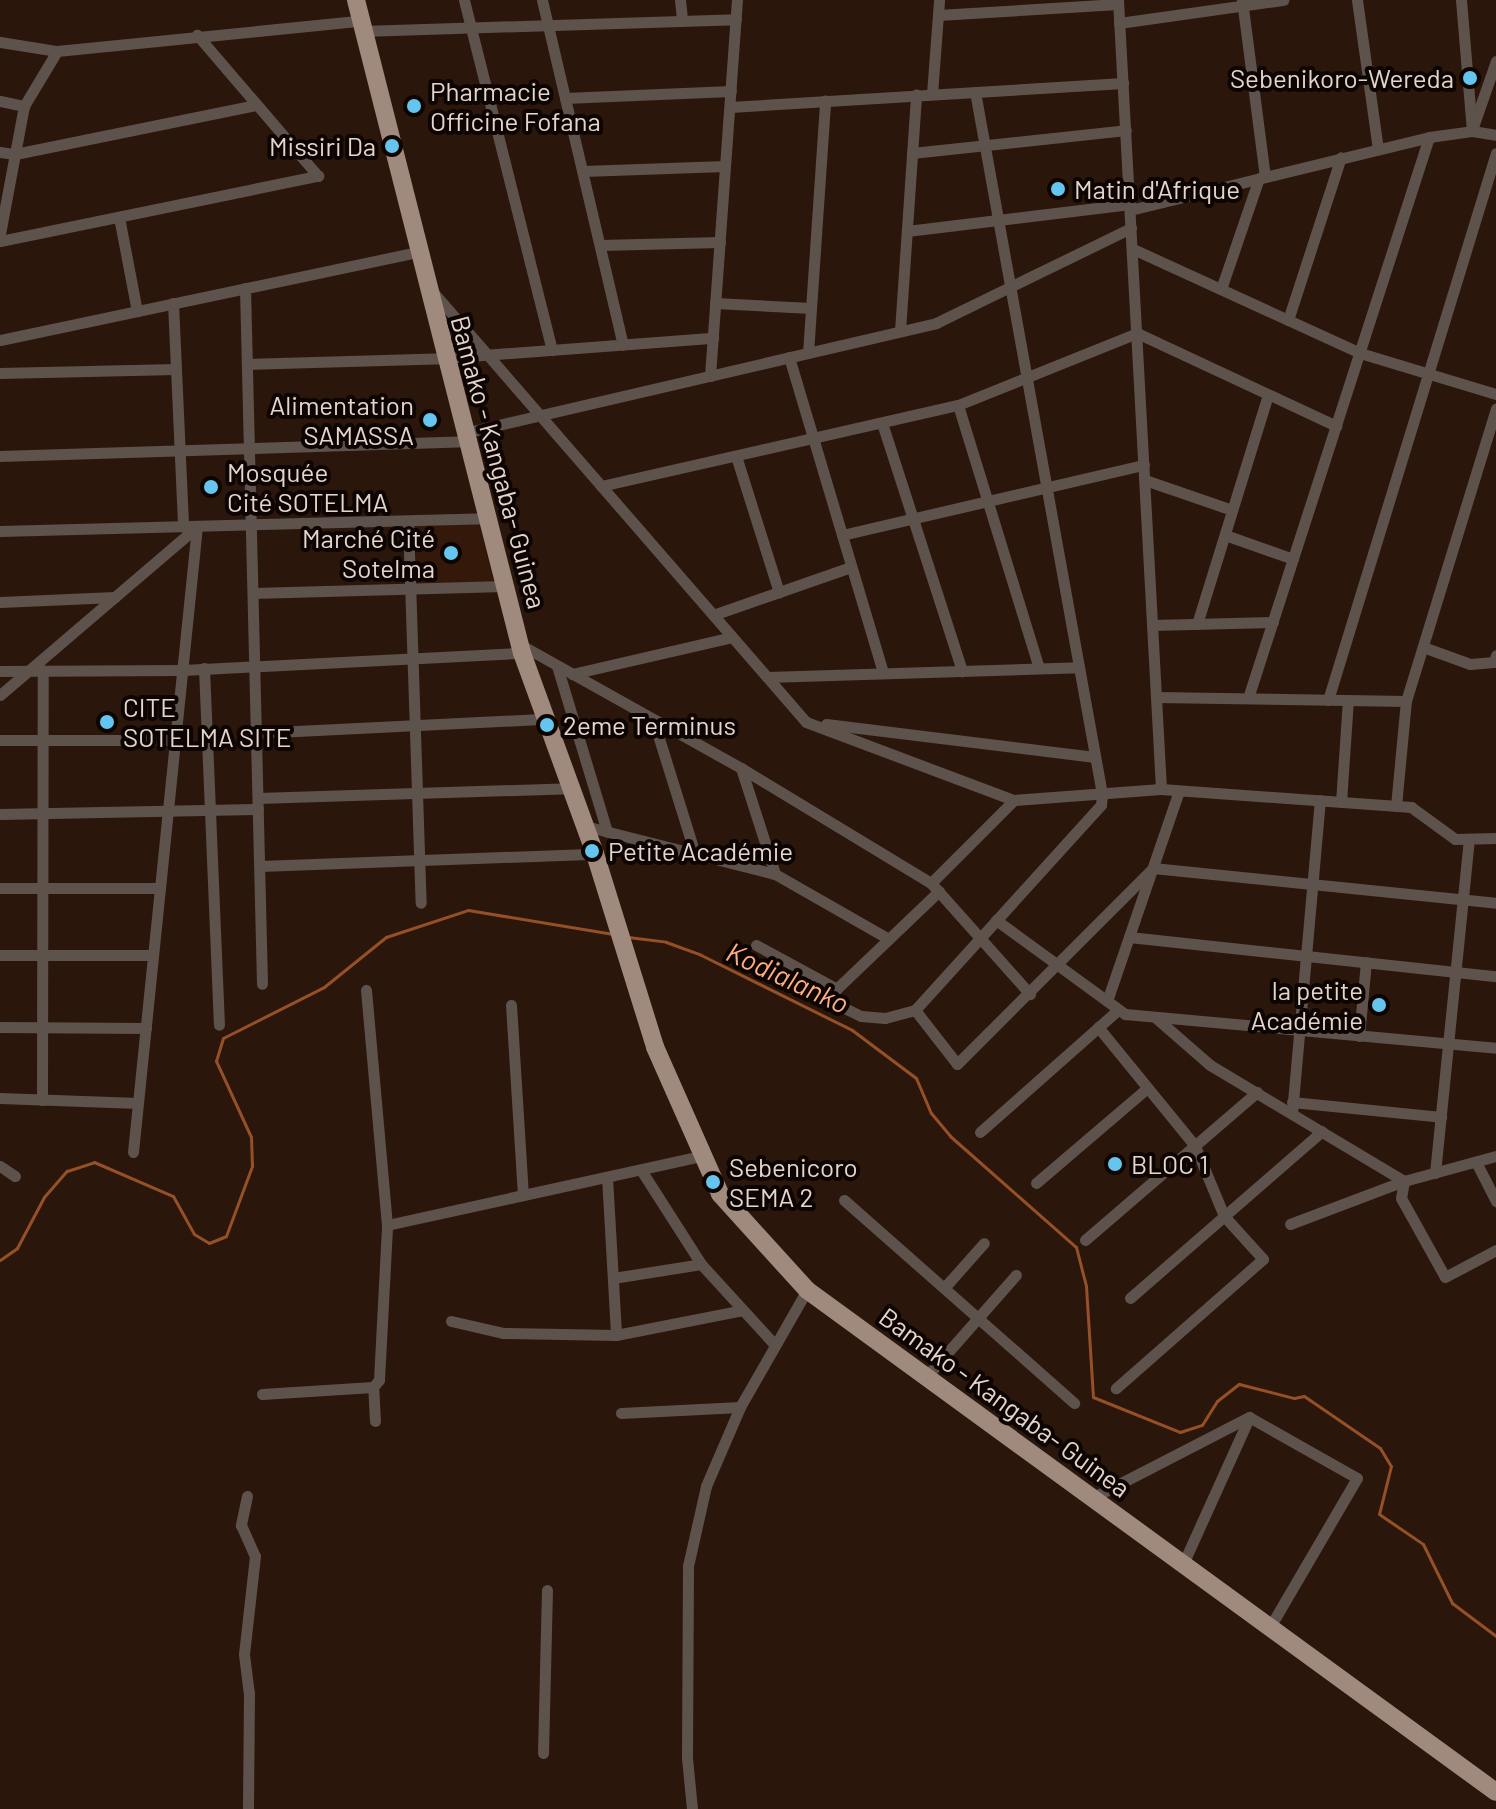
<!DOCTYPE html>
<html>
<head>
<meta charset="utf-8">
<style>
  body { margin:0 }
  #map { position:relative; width:1496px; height:1809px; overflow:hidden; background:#2b160b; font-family:Barlow,sans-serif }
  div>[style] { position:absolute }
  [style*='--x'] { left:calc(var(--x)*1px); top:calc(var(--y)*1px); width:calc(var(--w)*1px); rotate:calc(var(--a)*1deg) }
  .built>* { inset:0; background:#34190a }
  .stream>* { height:3px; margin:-1.5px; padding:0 1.5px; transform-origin:1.5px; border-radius:1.5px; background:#965027 }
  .street>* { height:11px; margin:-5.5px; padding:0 5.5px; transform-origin:5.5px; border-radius:5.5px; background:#5e524d }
  .primary>* { height:18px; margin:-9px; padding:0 9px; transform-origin:9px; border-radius:9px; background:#a0897d }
  .dots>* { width:22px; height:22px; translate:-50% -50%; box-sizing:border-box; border:4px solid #0d0502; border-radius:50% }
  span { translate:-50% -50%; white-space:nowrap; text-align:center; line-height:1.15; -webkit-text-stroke:8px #0d0502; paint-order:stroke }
  .poi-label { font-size:26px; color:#e4d5cd }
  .right { translate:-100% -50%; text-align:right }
  .left { translate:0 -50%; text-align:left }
  .street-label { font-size:26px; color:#e4d5cd }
  .water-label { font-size:28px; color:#ffae83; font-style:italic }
</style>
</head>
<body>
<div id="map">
  <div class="built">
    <div style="clip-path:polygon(478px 522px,494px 582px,418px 584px,414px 525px)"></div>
  </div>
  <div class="stream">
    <div style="--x:628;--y:937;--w:38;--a:7"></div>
    <div style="--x:666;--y:942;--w:37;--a:20"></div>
    <div style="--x:701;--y:955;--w:169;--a:26.4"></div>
    <div style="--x:852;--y:1030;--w:80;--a:36.9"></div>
    <div style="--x:916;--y:1078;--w:38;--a:67"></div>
    <div style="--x:931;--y:1113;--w:30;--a:50"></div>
    <div style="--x:950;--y:1136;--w:168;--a:41.4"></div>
    <div style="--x:1076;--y:1247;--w:40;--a:75.6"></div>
    <div style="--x:1086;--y:1286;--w:111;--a:86.4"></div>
    <div style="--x:1093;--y:1397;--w:94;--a:21.9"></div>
    <div style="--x:1180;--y:1432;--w:23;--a:-18"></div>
    <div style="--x:1202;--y:1425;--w:28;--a:-58"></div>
    <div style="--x:1217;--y:1401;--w:28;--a:-38"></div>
    <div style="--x:1239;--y:1384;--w:57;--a:14.3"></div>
    <div style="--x:1294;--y:1398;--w:10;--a:-11"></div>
    <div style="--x:1304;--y:1396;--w:92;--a:34.4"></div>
    <div style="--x:1380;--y:1448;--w:21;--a:59"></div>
    <div style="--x:1391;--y:1466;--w:49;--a:104"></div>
    <div style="--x:1379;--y:1514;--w:53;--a:34.3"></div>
    <div style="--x:1423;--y:1544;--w:66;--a:63.8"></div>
    <div style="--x:1452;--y:1603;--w:55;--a:36.9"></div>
    <div style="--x:0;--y:1260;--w:21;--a:-35"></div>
    <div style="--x:17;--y:1248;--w:58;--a:-62.1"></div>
    <div style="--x:44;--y:1197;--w:35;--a:-49"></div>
    <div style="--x:67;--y:1171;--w:28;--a:-18"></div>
    <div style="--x:94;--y:1162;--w:86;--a:23.3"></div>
    <div style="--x:173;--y:1196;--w:43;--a:61.1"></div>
    <div style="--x:194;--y:1234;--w:17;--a:31"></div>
    <div style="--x:209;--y:1243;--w:18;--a:-22"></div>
    <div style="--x:226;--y:1236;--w:75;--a:-69.6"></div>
    <div style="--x:252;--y:1166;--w:29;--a:-92"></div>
    <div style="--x:251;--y:1137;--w:84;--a:-114.7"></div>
    <div style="--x:216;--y:1061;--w:24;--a:-73"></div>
    <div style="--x:223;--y:1038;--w:113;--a:-26.8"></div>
    <div style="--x:324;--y:987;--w:80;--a:-38.9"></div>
    <div style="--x:386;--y:937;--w:86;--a:-18.2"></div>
    <div style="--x:468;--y:910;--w:147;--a:9.4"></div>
  </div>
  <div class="street">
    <div style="--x:464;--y:0;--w:361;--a:75.9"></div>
    <div style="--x:542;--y:0;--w:354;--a:76.8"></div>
    <div style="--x:680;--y:0;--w:20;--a:84"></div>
    <div style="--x:1118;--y:0;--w:790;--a:86.88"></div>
    <div style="--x:1242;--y:0;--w:177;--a:82.6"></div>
    <div style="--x:1357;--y:0;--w:150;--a:82"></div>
    <div style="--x:1461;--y:0;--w:131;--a:85.2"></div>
    <div style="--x:938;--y:15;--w:180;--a:-3.5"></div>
    <div style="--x:1119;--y:23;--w:166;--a:-8"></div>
    <div style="--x:362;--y:31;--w:374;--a:-1.8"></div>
    <div style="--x:0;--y:42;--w:58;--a:9"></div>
    <div style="--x:57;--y:51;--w:304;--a:-5.7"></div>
    <div style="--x:932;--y:94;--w:94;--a:-85.7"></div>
    <div style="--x:565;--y:98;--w:166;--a:-2.4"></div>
    <div style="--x:0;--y:101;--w:25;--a:12"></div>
    <div style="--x:730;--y:107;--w:394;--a:-3.5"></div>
    <div style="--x:1473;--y:127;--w:70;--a:-70.8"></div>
    <div style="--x:0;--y:152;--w:15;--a:8"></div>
    <div style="--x:15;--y:154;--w:246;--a:-11.5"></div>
    <div style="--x:912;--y:153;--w:215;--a:-6.1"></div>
    <div style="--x:583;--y:171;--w:142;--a:-2"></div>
    <div style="--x:1130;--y:210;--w:308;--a:-13.7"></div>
    <div style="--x:1429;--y:137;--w:43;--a:-7.9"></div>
    <div style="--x:1472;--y:131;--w:24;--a:9"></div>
    <div style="--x:119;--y:217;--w:96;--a:79.2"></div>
    <div style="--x:907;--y:231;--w:225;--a:-6.9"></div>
    <div style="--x:0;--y:234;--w:130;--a:-79.4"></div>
    <div style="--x:24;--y:106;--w:64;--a:-59"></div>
    <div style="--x:0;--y:241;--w:325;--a:-11.6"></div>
    <div style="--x:318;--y:176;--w:186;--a:-130.6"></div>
    <div style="--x:600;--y:245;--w:120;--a:-1.4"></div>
    <div style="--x:1133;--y:249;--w:250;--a:24.6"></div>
    <div style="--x:1360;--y:353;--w:142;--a:16.8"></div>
    <div style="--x:245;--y:288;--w:696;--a:88.6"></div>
    <div style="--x:1221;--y:289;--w:117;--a:-71.1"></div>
    <div style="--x:433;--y:292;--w:569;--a:49.06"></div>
    <div style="--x:806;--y:722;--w:222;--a:20.6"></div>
    <div style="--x:1014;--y:800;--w:147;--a:-4.3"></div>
    <div style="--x:1161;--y:789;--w:251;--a:4.1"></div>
    <div style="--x:1411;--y:807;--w:54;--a:36"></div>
    <div style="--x:1455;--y:839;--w:41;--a:-1.4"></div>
    <div style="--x:173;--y:303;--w:224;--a:87.4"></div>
    <div style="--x:715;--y:303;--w:96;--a:3"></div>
    <div style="--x:1288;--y:320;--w:171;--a:-72"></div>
    <div style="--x:900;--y:331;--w:237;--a:-86.1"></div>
    <div style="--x:0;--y:340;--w:426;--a:-11.9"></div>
    <div style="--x:808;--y:353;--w:253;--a:-86.1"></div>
    <div style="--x:789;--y:357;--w:330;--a:73.4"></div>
    <div style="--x:247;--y:364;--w:197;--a:-1.7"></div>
    <div style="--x:444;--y:358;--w:270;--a:-4.3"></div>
    <div style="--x:0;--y:373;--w:176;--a:-1.3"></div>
    <div style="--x:710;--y:376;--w:377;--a:-85.9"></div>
    <div style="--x:958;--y:405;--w:275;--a:72.9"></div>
    <div style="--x:882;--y:423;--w:261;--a:72.1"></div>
    <div style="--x:464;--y:433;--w:485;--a:-13.1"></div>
    <div style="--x:936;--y:323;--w:217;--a:-26"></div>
    <div style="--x:0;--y:456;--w:466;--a:-1.8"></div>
    <div style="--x:736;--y:456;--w:143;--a:72.5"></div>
    <div style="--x:1145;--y:480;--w:92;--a:19"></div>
    <div style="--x:601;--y:486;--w:366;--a:-12.8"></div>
    <div style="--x:958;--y:405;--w:193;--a:-21.9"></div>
    <div style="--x:1137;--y:333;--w:220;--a:25"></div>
    <div style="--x:408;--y:521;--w:382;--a:88.1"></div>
    <div style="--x:0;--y:531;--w:486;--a:-1.5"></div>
    <div style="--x:842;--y:535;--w:310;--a:-13.1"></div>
    <div style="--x:1225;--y:535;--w:72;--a:19.4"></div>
    <div style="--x:253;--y:593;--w:251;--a:-1.6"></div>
    <div style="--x:0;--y:602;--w:115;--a:-2.5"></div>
    <div style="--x:713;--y:615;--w:146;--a:-19.2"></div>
    <div style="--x:1197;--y:624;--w:240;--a:-72.8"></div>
    <div style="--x:1152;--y:625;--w:121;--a:-1.4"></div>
    <div style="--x:521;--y:645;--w:252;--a:29.2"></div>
    <div style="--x:741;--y:768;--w:222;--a:31.2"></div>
    <div style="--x:931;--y:883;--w:149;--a:48.3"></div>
    <div style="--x:1423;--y:647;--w:50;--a:19.9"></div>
    <div style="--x:1470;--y:664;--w:24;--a:-5"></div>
    <div style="--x:1494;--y:662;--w:7;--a:-74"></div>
    <div style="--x:557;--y:666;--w:173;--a:73.2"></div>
    <div style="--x:204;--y:668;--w:357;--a:87.6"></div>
    <div style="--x:0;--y:671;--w:183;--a:-0.3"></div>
    <div style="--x:183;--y:670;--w:339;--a:-2.9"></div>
    <div style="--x:572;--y:674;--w:164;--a:-13"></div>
    <div style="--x:767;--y:677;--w:312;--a:-1.8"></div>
    <div style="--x:0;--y:695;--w:259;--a:-40.5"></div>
    <div style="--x:1156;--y:697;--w:250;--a:0.9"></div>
    <div style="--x:1248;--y:698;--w:589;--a:-72.12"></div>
    <div style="--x:1328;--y:700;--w:572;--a:-72.93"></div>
    <div style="--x:653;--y:719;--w:141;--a:72.7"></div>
    <div style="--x:826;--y:724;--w:271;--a:7"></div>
    <div style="--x:256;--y:733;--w:290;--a:-2.8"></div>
    <div style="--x:0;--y:740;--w:176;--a:0"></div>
    <div style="--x:741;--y:768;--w:111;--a:72.2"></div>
    <div style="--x:258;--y:798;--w:312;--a:-1.8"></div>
    <div style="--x:1341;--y:802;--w:102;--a:-86.1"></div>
    <div style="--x:1396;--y:806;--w:105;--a:-84.6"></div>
    <div style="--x:1406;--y:701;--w:306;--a:-72.9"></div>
    <div style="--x:0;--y:814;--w:258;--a:-1.1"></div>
    <div style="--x:585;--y:826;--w:196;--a:14.2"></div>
    <div style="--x:775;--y:874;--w:131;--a:29.7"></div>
    <div style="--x:260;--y:866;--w:335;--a:-2.1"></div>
    <div style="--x:931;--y:883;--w:117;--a:-45"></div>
    <div style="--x:0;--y:888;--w:160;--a:0"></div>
    <div style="--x:939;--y:891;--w:156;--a:136.3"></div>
    <div style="--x:826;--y:999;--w:39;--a:26"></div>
    <div style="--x:861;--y:1016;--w:24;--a:5"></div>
    <div style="--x:885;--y:1018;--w:31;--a:-15"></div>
    <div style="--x:915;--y:1010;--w:68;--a:52.1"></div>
    <div style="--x:957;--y:1064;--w:277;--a:-45"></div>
    <div style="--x:1153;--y:868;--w:345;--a:5.8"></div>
    <div style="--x:996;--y:920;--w:160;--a:36.1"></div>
    <div style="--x:1125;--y:1014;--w:373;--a:5.2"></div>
    <div style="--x:1129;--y:937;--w:369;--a:6.1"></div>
    <div style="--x:756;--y:945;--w:92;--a:28.5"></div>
    <div style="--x:0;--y:955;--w:153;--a:0"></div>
    <div style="--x:366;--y:990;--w:236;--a:84.9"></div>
    <div style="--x:1107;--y:1001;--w:222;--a:-71.1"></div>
    <div style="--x:511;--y:1005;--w:190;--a:86.4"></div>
    <div style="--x:915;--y:1010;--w:277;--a:-47.8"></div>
    <div style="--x:1101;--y:805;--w:11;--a:-85"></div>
    <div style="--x:1102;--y:794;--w:713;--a:-100.25"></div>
    <div style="--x:1155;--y:1017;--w:73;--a:41.1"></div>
    <div style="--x:1210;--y:1065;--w:226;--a:30.9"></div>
    <div style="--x:0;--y:1027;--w:146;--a:0.4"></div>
    <div style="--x:1098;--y:1027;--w:154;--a:50.8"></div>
    <div style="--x:1195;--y:1146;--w:76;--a:67.5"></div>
    <div style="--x:1224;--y:1216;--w:58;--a:47.8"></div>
    <div style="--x:1263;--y:1259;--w:196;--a:138.7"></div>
    <div style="--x:1359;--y:1036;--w:74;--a:-84.6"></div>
    <div style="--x:0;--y:1098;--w:138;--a:2.1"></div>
    <div style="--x:42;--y:1100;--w:430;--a:-89.9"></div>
    <div style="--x:1292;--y:1102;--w:150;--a:5.7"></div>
    <div style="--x:1292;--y:1113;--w:314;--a:-84.9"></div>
    <div style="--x:980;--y:1132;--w:184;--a:-41.5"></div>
    <div style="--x:133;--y:1152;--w:629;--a:-84.16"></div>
    <div style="--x:1476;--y:1162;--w:44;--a:62.9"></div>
    <div style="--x:0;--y:1166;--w:18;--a:34"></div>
    <div style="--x:641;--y:1170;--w:112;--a:57.4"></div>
    <div style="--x:701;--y:1264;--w:108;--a:47.6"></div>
    <div style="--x:1435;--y:1173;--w:336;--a:-84.2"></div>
    <div style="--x:607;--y:1177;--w:158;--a:86.7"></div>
    <div style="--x:1404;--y:1181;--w:17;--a:100"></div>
    <div style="--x:1401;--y:1198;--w:90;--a:60.9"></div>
    <div style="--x:1445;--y:1277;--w:58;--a:-27.9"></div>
    <div style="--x:1036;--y:1183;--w:145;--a:-40.5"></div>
    <div style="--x:844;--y:1200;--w:307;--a:41.4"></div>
    <div style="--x:1290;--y:1224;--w:122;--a:-20.7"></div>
    <div style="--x:1404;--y:1181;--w:95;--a:-15.2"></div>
    <div style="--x:1085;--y:1240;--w:227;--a:-40.7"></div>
    <div style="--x:613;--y:1278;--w:89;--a:-9"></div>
    <div style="--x:944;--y:1288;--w:60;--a:-48.4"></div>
    <div style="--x:1130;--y:1298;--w:254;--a:-41"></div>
    <div style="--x:451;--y:1321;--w:53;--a:13"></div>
    <div style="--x:503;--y:1333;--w:113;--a:1"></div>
    <div style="--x:616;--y:1335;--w:129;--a:-11.1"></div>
    <div style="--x:926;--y:1377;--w:136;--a:-48.6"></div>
    <div style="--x:262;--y:1394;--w:111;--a:-3.6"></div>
    <div style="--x:621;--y:1413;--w:119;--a:-2.9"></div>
    <div style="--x:1249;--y:1417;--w:124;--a:29.5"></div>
    <div style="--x:1357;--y:1478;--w:173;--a:120.3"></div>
    <div style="--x:375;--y:1421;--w:34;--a:-93"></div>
    <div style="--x:373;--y:1387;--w:9;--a:-49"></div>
    <div style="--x:379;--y:1380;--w:155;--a:-87"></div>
    <div style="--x:387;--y:1225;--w:321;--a:-12.4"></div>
    <div style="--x:247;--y:1496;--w:30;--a:102"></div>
    <div style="--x:241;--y:1525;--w:34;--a:66"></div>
    <div style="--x:255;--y:1556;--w:99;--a:96.4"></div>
    <div style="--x:244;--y:1654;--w:38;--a:83"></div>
    <div style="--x:249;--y:1692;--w:117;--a:90.5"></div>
    <div style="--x:1092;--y:1498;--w:177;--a:-27.3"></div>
    <div style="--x:1183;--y:1564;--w:160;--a:-65.7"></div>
    <div style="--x:543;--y:1753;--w:163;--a:-88.6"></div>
    <div style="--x:692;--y:1809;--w:51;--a:-95.6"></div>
    <div style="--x:687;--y:1758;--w:192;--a:-89.7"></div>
    <div style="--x:688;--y:1566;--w:82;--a:-77.3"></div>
    <div style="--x:706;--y:1486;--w:86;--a:-66.7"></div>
    <div style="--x:740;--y:1407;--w:135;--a:-60.2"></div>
  </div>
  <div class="primary">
    <div style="--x:356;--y:0;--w:674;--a:75.74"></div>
    <div style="--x:522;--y:653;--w:214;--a:70"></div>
    <div style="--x:595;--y:854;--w:202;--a:72.7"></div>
    <div style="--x:655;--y:1047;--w:161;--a:66.1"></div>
    <div style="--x:720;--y:1194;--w:130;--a:47.8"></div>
    <div style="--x:807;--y:1290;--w:852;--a:36.08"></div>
  </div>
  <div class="dots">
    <div style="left:1470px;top:78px;background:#65c5ee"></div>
    <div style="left:414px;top:106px;background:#65c5ee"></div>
    <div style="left:392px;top:146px;background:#65c5ee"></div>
    <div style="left:1058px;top:189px;background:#65c5ee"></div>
    <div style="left:430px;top:420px;background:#65c5ee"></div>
    <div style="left:211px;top:487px;background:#65c5ee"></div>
    <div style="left:451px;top:553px;background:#65c5ee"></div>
    <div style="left:107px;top:722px;background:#65c5ee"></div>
    <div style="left:547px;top:725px;background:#65c5ee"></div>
    <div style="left:592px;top:851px;background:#65c5ee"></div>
    <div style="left:1379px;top:1005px;background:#65c5ee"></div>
    <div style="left:1115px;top:1164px;background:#65c5ee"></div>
    <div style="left:713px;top:1182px;background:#65c5ee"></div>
  </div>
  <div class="poi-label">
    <span class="right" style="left:1454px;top:78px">Sebenikoro-Wereda</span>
    <span class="left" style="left:430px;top:106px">Pharmacie<br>Officine Fofana</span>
    <span class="right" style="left:376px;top:146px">Missiri Da</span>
    <span class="left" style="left:1074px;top:189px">Matin d'Afrique</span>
    <span class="right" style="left:414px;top:420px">Alimentation<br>SAMASSA</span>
    <span class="left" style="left:227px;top:487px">Mosquée<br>Cité SOTELMA</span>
    <span class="right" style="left:435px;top:553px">Marché Cité<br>Sotelma</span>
    <span class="left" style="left:123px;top:722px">CITE<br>SOTELMA SITE</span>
    <span class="left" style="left:563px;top:725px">2eme Terminus</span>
    <span class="left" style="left:608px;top:851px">Petite Académie</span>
    <span class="right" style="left:1363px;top:1005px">la petite<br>Académie</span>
    <span class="left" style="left:1131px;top:1164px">BLOC 1</span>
    <span class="left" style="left:729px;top:1182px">Sebenicoro<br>SEMA 2</span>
  </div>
  <div class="street-label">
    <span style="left:499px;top:462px;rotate:75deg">Bamako - Kangaba- Guinea</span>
    <span style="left:1005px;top:1402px;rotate:36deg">Bamako - Kangaba- Guinea</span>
  </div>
  <div class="water-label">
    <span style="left:788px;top:977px;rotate:25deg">Kodialanko</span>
  </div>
</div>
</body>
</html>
